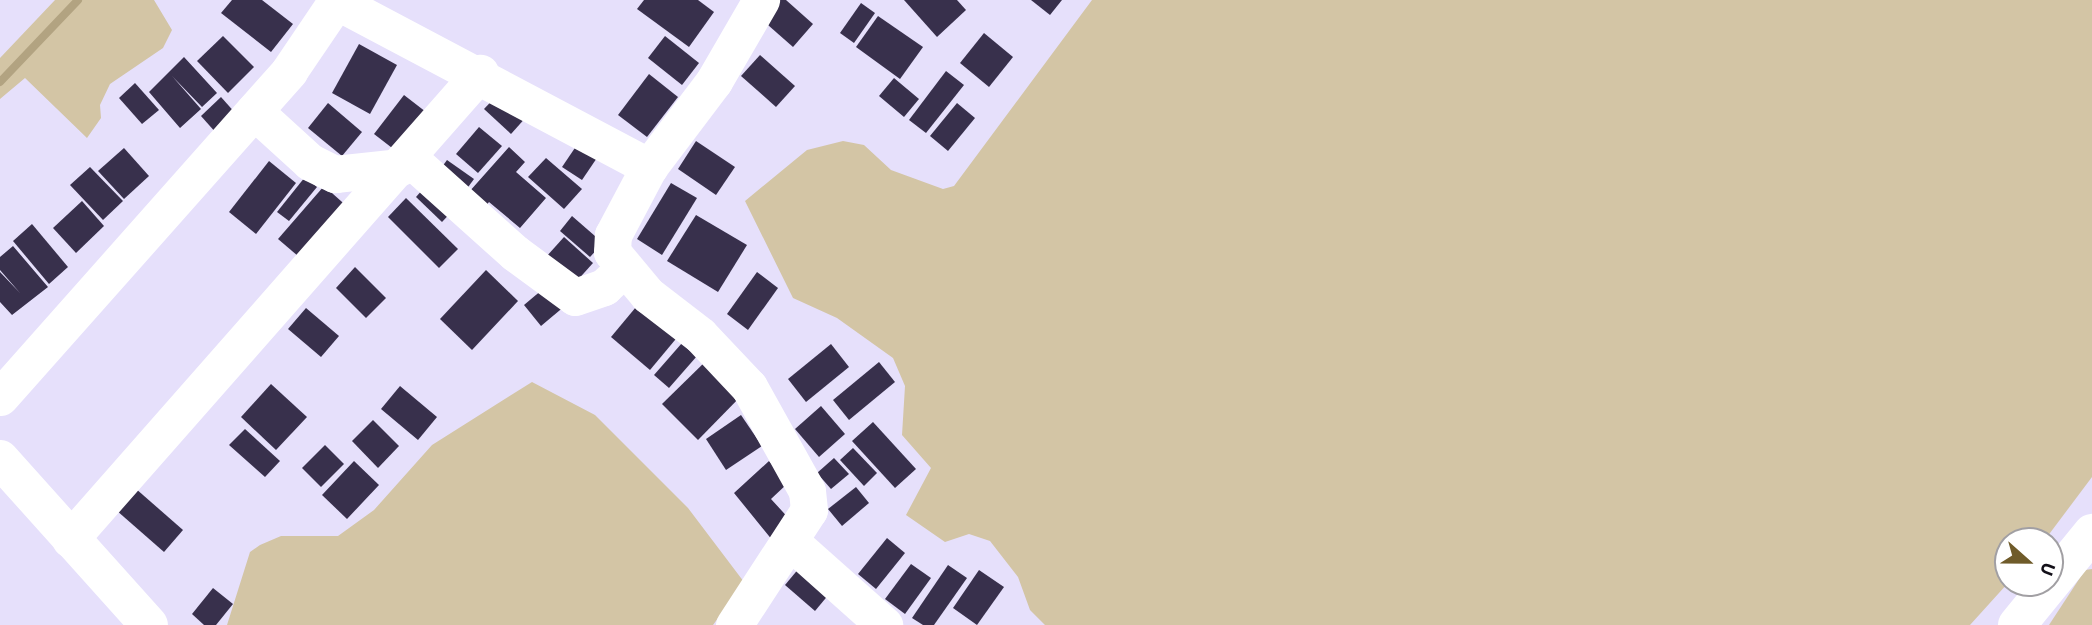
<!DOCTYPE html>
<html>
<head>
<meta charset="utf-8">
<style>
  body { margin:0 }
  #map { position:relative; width:2092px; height:625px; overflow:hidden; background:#e6e0fb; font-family:"Source Sans 3",sans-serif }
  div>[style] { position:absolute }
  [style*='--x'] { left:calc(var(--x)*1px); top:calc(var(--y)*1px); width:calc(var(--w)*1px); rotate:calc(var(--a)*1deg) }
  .green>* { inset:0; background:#d3c5a5 }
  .stream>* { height:8px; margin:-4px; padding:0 4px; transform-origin:4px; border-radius:4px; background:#b2a381 }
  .building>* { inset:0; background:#38304c }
  .minor>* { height:37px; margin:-18.5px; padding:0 18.5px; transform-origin:18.5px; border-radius:18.5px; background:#fff }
  .major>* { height:38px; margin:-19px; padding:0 19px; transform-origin:19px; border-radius:19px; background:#fff }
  span { translate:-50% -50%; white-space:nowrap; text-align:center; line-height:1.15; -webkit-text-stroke:7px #fff; paint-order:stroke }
  .north { position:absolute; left:1994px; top:527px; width:70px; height:70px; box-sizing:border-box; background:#fff; border:2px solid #a19fa3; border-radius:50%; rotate:111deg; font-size:19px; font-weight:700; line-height:28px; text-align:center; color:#131019 }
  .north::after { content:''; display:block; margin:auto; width:24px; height:32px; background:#6f5b2a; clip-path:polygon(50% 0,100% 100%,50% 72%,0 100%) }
</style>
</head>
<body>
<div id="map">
  <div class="green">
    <div style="clip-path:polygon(55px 0,154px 0,172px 30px,163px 48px,110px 84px,100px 105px,101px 118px,87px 138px,25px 78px,0 99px,0 58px)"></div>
    <div style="clip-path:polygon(1092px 0,2092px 0,2092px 477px,2044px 541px,2008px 541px,2008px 583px,1970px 625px,1045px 625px,1030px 610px,1018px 577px,990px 541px,969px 534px,945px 542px,906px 515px,931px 468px,902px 435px,905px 386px,893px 358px,837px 318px,793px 298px,745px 201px,807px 150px,843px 141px,864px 145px,891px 170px,943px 189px,954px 186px)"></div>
    <div style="clip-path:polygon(532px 382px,595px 415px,688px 508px,744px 582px,713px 625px,227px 625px,250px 552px,260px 545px,281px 536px,338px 536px,374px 510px,432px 445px)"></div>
    <div style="clip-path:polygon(2092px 569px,2092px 625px,2049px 625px,2085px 570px)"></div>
  </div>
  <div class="stream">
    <div style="--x:0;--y:82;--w:113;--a:-46.4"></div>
  </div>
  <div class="building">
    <div style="clip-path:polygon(232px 0,262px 0,293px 24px,271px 52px,221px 13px)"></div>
    <div style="clip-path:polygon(644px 0,698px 0,714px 12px,689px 47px,637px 9px)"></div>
    <div style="clip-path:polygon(774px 0,786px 0,813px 24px,793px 47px,759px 17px)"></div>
    <div style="clip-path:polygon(904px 0,957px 0,966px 10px,937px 37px)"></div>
    <div style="clip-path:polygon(1031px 0,1062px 0,1050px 15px)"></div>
    <div style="clip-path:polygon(861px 3px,875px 13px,854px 43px,840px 33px)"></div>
    <div style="clip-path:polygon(878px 16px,923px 47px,900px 79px,856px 47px)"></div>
    <div style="clip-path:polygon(984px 33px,1013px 57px,989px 87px,960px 63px)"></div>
    <div style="clip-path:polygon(223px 36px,254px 67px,228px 93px,197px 61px)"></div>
    <div style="clip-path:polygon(665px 36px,699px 63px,682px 85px,648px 58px)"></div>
    <div style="clip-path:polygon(359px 44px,397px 65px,370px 114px,332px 93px)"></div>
    <div style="clip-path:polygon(760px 55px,795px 86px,776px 107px,741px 76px)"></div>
    <div style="clip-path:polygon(184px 57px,217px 93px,202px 107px,172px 76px,201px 109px,180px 128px,149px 92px)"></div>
    <div style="clip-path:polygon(946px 71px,964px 85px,926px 133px,909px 120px)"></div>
    <div style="clip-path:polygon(649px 74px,678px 97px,647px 137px,618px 115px)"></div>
    <div style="clip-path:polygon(894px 78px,919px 99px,904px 117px,879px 96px)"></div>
    <div style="clip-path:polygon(135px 83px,159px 110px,142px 124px,119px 98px)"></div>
    <div style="clip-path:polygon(502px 90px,528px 115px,511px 134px,484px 109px)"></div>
    <div style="clip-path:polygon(404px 95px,426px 112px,396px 151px,374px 134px)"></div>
    <div style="clip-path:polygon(221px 97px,237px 115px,217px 134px,201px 116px)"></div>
    <div style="clip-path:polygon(328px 103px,362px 132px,342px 156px,308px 128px)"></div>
    <div style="clip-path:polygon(957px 103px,975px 118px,948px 151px,930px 136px)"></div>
    <div style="clip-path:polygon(479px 127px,502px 146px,478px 173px,456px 154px)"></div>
    <div style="clip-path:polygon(583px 136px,603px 149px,582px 180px,562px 167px)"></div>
    <div style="clip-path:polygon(696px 141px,735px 167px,716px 195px,678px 169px)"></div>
    <div style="clip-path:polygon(509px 147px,525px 162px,516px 172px,546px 198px,520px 228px,489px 202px,485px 207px,469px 192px)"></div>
    <div style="clip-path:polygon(124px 148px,149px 176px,124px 199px,98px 171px)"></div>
    <div style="clip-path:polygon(546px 158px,582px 189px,564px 209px,528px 177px)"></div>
    <div style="clip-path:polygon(447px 160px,474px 179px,463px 194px,436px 175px)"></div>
    <div style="clip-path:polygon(269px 161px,296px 183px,256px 234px,229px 212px)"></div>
    <div style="clip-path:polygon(90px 167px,123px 201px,103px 220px,70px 185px)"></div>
    <div style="clip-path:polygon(305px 177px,317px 187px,289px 221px,277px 212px)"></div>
    <div style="clip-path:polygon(430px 181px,456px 207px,442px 222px,416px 197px)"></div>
    <div style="clip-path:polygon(671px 183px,697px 198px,662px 255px,637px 239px)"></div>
    <div style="clip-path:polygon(324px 186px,350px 209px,305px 262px,278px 239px)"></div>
    <div style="clip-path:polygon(406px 198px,458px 249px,439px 268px,388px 217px)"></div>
    <div style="clip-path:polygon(82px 201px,104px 226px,76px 253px,53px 228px)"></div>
    <div style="clip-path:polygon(696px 215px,747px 245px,718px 292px,667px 261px)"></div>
    <div style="clip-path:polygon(572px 216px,603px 243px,590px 257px,560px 231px)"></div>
    <div style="clip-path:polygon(32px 224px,68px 267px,49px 284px,13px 241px)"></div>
    <div style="clip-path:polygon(564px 237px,593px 263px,575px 283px,546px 257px)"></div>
    <div style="clip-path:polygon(13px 246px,48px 287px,12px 315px,0 302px,0 272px,20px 293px,0 270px,0 257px)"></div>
    <div style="clip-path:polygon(355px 267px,386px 298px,366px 318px,336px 288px)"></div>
    <div style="clip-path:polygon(486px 270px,518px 301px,472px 350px,440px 319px)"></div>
    <div style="clip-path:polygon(757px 272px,778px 288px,748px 330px,727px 314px)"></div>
    <div style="clip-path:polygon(549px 284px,566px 305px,541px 326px,524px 305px)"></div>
    <div style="clip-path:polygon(641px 301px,680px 334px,650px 370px,611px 337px)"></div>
    <div style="clip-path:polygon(306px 308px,339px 336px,321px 357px,288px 329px)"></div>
    <div style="clip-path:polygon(682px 343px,697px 356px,669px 388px,654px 375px)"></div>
    <div style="clip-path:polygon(831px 344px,849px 367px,806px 402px,788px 379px)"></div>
    <div style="clip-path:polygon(710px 357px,745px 392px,698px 440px,662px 404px)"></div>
    <div style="clip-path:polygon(879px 362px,895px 382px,849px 420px,833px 400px)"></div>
    <div style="clip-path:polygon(271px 384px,307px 417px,276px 450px,241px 417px)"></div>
    <div style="clip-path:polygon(400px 386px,437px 417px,418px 440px,381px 409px)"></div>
    <div style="clip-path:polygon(821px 406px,845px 434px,819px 457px,795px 429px)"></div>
    <div style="clip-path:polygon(741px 415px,762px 446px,726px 470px,706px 439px)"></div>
    <div style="clip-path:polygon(373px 420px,399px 446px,378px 468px,352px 441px)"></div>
    <div style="clip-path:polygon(873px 422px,916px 469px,895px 488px,852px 441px)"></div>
    <div style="clip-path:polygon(245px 429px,280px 461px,265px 477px,229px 445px)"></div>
    <div style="clip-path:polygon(325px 445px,344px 464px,321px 487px,302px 468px)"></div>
    <div style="clip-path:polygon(853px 448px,877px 473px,864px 486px,840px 460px)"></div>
    <div style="clip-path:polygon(834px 458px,849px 474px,831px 489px,817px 473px)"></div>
    <div style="clip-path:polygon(354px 461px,379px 485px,347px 519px,322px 495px)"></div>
    <div style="clip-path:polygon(769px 461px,788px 483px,771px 499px,793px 523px,773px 541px,734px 493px)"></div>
    <div style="clip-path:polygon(856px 487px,869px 503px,842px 526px,828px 509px)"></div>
    <div style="clip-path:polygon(135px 488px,183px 530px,164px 552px,116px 510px)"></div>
    <div style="clip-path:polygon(887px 538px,905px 553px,876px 589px,858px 574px)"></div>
    <div style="clip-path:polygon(805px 561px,835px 587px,815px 611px,785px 585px)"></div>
    <div style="clip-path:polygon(911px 564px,931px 578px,905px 614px,885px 599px)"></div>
    <div style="clip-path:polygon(948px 565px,967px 578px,934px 625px,923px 625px,912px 618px)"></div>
    <div style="clip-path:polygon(979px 570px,1004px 587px,977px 625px,953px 608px)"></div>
    <div style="clip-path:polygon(213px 588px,233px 604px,216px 625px,204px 625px,192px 614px)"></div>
  </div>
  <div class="minor">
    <div style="--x:334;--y:0;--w:357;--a:27.9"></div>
    <div style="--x:254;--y:111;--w:76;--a:42.3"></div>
    <div style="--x:310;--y:162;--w:28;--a:26"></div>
    <div style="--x:335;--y:174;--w:66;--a:-6.1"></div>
    <div style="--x:409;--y:158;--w:142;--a:41.9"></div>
    <div style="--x:515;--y:253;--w:74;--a:36.3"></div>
    <div style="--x:575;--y:297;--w:31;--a:-19"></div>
    <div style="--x:604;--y:287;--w:26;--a:-43"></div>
    <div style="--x:0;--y:397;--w:436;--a:-48.4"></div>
    <div style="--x:289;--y:71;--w:86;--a:-55.9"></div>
    <div style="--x:70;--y:539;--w:621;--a:-48.66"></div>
    <div style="--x:791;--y:542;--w:125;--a:41.7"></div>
    <div style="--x:734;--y:625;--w:137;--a:-56.9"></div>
    <div style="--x:809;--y:510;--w:19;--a:-96"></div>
    <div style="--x:807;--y:491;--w:119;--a:-119.1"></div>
    <div style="--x:749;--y:387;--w:71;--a:-133.3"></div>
    <div style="--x:700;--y:335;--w:66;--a:-142.4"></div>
    <div style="--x:648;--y:295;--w:56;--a:-129.9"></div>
    <div style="--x:612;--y:252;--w:17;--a:-87"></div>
    <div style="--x:613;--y:235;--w:77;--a:-62.1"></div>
    <div style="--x:649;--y:167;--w:108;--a:-52.9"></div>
    <div style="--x:714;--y:81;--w:94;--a:-59.9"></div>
  </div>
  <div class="major">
    <div style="--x:0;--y:459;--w:223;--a:48.1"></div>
    <div style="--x:2017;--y:625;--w:119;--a:-50.8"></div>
  </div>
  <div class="north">U</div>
</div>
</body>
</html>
